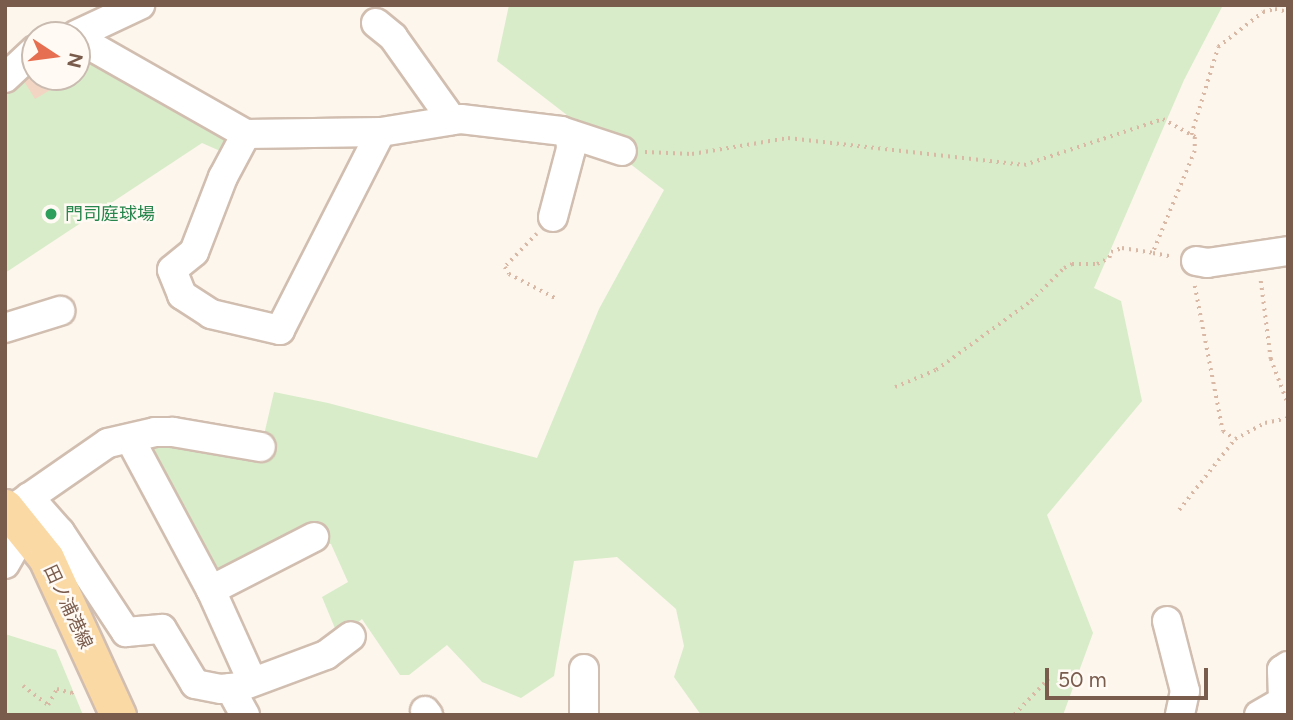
<!DOCTYPE html>
<html>
<head>
<meta charset="utf-8">
<style>
  body { margin:0 }
  #map { position:relative; width:1293px; height:720px; overflow:hidden; background:#fdf6ec; font-family:Figtree,"Noto Sans JP",sans-serif }
  div>[style] { position:absolute }
  [style*='--x'] { left:calc(var(--x)*1px); top:calc(var(--y)*1px); width:calc(var(--w)*1px); rotate:calc(var(--a)*1deg) }
  .green>* { inset:0; background:#d8ecc9 }
  .building>* { inset:0; background:#f3d5c3 }
  .path>* { height:3.5px; margin-top:-1.75px; transform-origin:0; background:repeating-linear-gradient(90deg,#d9b8a5 0 2px,transparent 0 7px) }
  .roads { filter:drop-shadow(2px 0 #d1beb0) drop-shadow(-2px 0 #d1beb0) drop-shadow(0 2px #d1beb0) drop-shadow(0 -2px #d1beb0) }
  .minor>* { height:28px; margin:-14px; padding:0 14px; transform-origin:14px; border-radius:14px; background:#fff }
  .major>* { height:35px; margin:-17.5px; padding:0 17.5px; transform-origin:17.5px; border-radius:17.5px; background:#fbd9a5 }
  .dots>* { width:19px; height:19px; translate:-50% -50%; box-sizing:border-box; border:4px solid #fffaf3; border-radius:50% }
  span { translate:-50% -50%; white-space:nowrap; text-align:center; line-height:1.15; -webkit-text-stroke:5px #fffaf3; paint-order:stroke }
  .leisure-label { font-size:18px; color:#27864d }
  .left { translate:0 -50%; text-align:left }
  .street-label { font-size:18px; color:#7a5c4d }
  .frame { position:absolute; inset:0; border:7px solid #7a5c4d; pointer-events:none }
  .north { position:absolute; left:21px; top:21px; width:70px; height:70px; box-sizing:border-box; background:#fffaf3; border:2px solid #cabbb1; border-radius:50%; rotate:103deg; font-size:19px; font-weight:700; line-height:28px; text-align:center; color:#7a5c4d }
  .north::after { content:''; display:block; margin:auto; width:24px; height:32px; background:#e76f51; clip-path:polygon(50% 0,100% 100%,50% 72%,0 100%) }
  .scale { position:absolute; left:1045px; top:668px; width:163px; height:32px; box-sizing:border-box; border:4px solid #7a5c4d; border-top:0; padding-left:9px; font-size:21px; line-height:24px; white-space:nowrap; color:#7a5c4d; -webkit-text-stroke:5px #fffaf3; paint-order:stroke }
</style>
</head>
<body>
<div id="map">
  <div class="green">
    <div style="clip-path:polygon(509px 5px,1223px 5px,1184px 80px,1094px 288px,1121px 301px,1142px 401px,1047px 515px,1093px 633px,1063px 715px,701px 715px,674px 677px,684px 646px,676px 609px,617px 557px,574px 561px,554px 676px,521px 698px,482px 682px,447px 645px,409px 675px,400px 675px,362px 619px,339px 638px,322px 597px,348px 582px,331px 544px,321px 542px,217px 577px,141px 441px,260px 452px,274px 392px,328px 403px,537px 458px,599px 309px,664px 190px,497px 61px)"></div>
    <div style="clip-path:polygon(77px 44px,229px 134px,227px 154px,202px 143px,5px 273px,5px 89px,35px 62px,35px 77px,77px 77px)"></div>
    <div style="clip-path:polygon(5px 634px,56px 650px,83px 715px,5px 715px)"></div>
  </div>
  <div class="building">
    <div style="clip-path:polygon(35px 71px,35px 77px,67px 80px,35px 99px,22px 78px)"></div>
  </div>
  <div class="path">
    <div style="--x:1191;--y:135;--w:92;--a:-72.9"></div>
    <div style="--x:1218;--y:47;--w:57;--a:-37.9"></div>
    <div style="--x:1263;--y:12;--w:12;--a:-14"></div>
    <div style="--x:1275;--y:9;--w:13;--a:13"></div>
    <div style="--x:645;--y:152;--w:47;--a:2.4"></div>
    <div style="--x:692;--y:154;--w:97;--a:-9.5"></div>
    <div style="--x:788;--y:138;--w:238;--a:6.5"></div>
    <div style="--x:1024;--y:165;--w:146;--a:-18.3"></div>
    <div style="--x:1163;--y:119;--w:37;--a:29"></div>
    <div style="--x:1195;--y:137;--w:14;--a:90"></div>
    <div style="--x:1195;--y:151;--w:110;--a:112.4"></div>
    <div style="--x:1153;--y:253;--w:20;--a:11"></div>
    <div style="--x:537;--y:234;--w:46;--a:134.1"></div>
    <div style="--x:505;--y:267;--w:8;--a:60"></div>
    <div style="--x:509;--y:274;--w:52;--a:27.6"></div>
    <div style="--x:1261;--y:281;--w:79;--a:82.7"></div>
    <div style="--x:1271;--y:359;--w:48;--a:69.3"></div>
    <div style="--x:1195;--y:286;--w:148;--a:79.1"></div>
    <div style="--x:1223;--y:431;--w:14;--a:34"></div>
    <div style="--x:1235;--y:439;--w:34;--a:-28"></div>
    <div style="--x:1265;--y:423;--w:24;--a:-12"></div>
    <div style="--x:895;--y:387;--w:44;--a:-22.5"></div>
    <div style="--x:936;--y:370;--w:117;--a:-36"></div>
    <div style="--x:1031;--y:301;--w:47;--a:-45"></div>
    <div style="--x:1064;--y:268;--w:9;--a:-27"></div>
    <div style="--x:1072;--y:264;--w:25;--a:0"></div>
    <div style="--x:1097;--y:264;--w:13;--a:-27"></div>
    <div style="--x:1109;--y:258;--w:6;--a:-72"></div>
    <div style="--x:1111;--y:252;--w:12;--a:-20"></div>
    <div style="--x:1122;--y:248;--w:31;--a:9"></div>
    <div style="--x:1179;--y:510;--w:90;--a:-51.7"></div>
    <div style="--x:23;--y:686;--w:31;--a:37"></div>
    <div style="--x:48;--y:705;--w:18;--a:-61"></div>
    <div style="--x:57;--y:689;--w:15;--a:16"></div>
    <div style="--x:71;--y:693;--w:4;--a:-27"></div>
    <div style="--x:1014;--y:715;--w:50;--a:-46.6"></div>
  </div>
  <div class="roads">
    <div class="minor">
      <div style="--x:376;--y:23;--w:22;--a:39"></div>
      <div style="--x:393;--y:37;--w:102;--a:54.6"></div>
      <div style="--x:76;--y:35;--w:71;--a:-25.1"></div>
      <div style="--x:77;--y:38;--w:194;--a:29.6"></div>
      <div style="--x:246;--y:134;--w:135;--a:-0.8"></div>
      <div style="--x:381;--y:132;--w:81;--a:-9.2"></div>
      <div style="--x:461;--y:119;--w:101;--a:6.8"></div>
      <div style="--x:561;--y:131;--w:64;--a:18.2"></div>
      <div style="--x:5;--y:78;--w:41;--a:-43"></div>
      <div style="--x:246;--y:134;--w:49;--a:118.1"></div>
      <div style="--x:223;--y:177;--w:80;--a:111.1"></div>
      <div style="--x:194;--y:252;--w:28;--a:141"></div>
      <div style="--x:172;--y:270;--w:27;--a:68"></div>
      <div style="--x:182;--y:295;--w:35;--a:33"></div>
      <div style="--x:211;--y:314;--w:71;--a:13.1"></div>
      <div style="--x:280;--y:330;--w:222;--a:-63"></div>
      <div style="--x:553;--y:217;--w:70;--a:-75.2"></div>
      <div style="--x:571;--y:149;--w:14;--a:-94"></div>
      <div style="--x:1196;--y:261;--w:11;--a:10"></div>
      <div style="--x:1207;--y:263;--w:82;--a:-8.4"></div>
      <div style="--x:5;--y:328;--w:58;--a:-17.2"></div>
      <div style="--x:130;--y:439;--w:171;--a:61.8"></div>
      <div style="--x:211;--y:590;--w:100;--a:65.7"></div>
      <div style="--x:29;--y:497;--w:47;--a:48.5"></div>
      <div style="--x:60;--y:532;--w:120;--a:56.6"></div>
      <div style="--x:126;--y:632;--w:36;--a:-5"></div>
      <div style="--x:162;--y:629;--w:64;--a:59"></div>
      <div style="--x:195;--y:684;--w:26;--a:11"></div>
      <div style="--x:221;--y:689;--w:19;--a:-6"></div>
      <div style="--x:240;--y:687;--w:92;--a:-20.4"></div>
      <div style="--x:326;--y:655;--w:31;--a:-37"></div>
      <div style="--x:14;--y:508;--w:114;--a:-34.7"></div>
      <div style="--x:108;--y:443;--w:48;--a:-13.2"></div>
      <div style="--x:155;--y:432;--w:18;--a:0"></div>
      <div style="--x:173;--y:432;--w:89;--a:9.7"></div>
      <div style="--x:5;--y:564;--w:22;--a:-60"></div>
      <div style="--x:16;--y:545;--w:16;--a:-35"></div>
      <div style="--x:211;--y:590;--w:116;--a:-27.2"></div>
      <div style="--x:1167;--y:621;--w:72;--a:75.6"></div>
      <div style="--x:1185;--y:691;--w:25;--a:102"></div>
      <div style="--x:230;--y:688;--w:31;--a:61"></div>
      <div style="--x:1283;--y:699;--w:29;--a:-92"></div>
      <div style="--x:1282;--y:670;--w:7;--a:-34"></div>
      <div style="--x:425;--y:711;--w:5;--a:53"></div>
      <div style="--x:584;--y:715;--w:46;--a:-90"></div>
      <div style="--x:1259;--y:715;--w:34;--a:-30"></div>
    </div>
    <div class="major">
      <div style="--x:5;--y:507;--w:65;--a:51.2"></div>
      <div style="--x:46;--y:558;--w:173;--a:65.4"></div>
    </div>
  </div>
  <div class="dots">
    <div style="left:51px;top:214px;background:#2e9e5b"></div>
  </div>
  <div class="leisure-label">
    <span class="left" style="left:65px;top:214px">門司庭球場</span>
  </div>
  <div class="street-label">
    <span style="left:68px;top:607px;rotate:65deg">田ノ浦港線</span>
  </div>
  <div class="frame"></div>
  <div class="north">N</div>
  <div class="scale">50 m</div>
</div>
</body>
</html>
